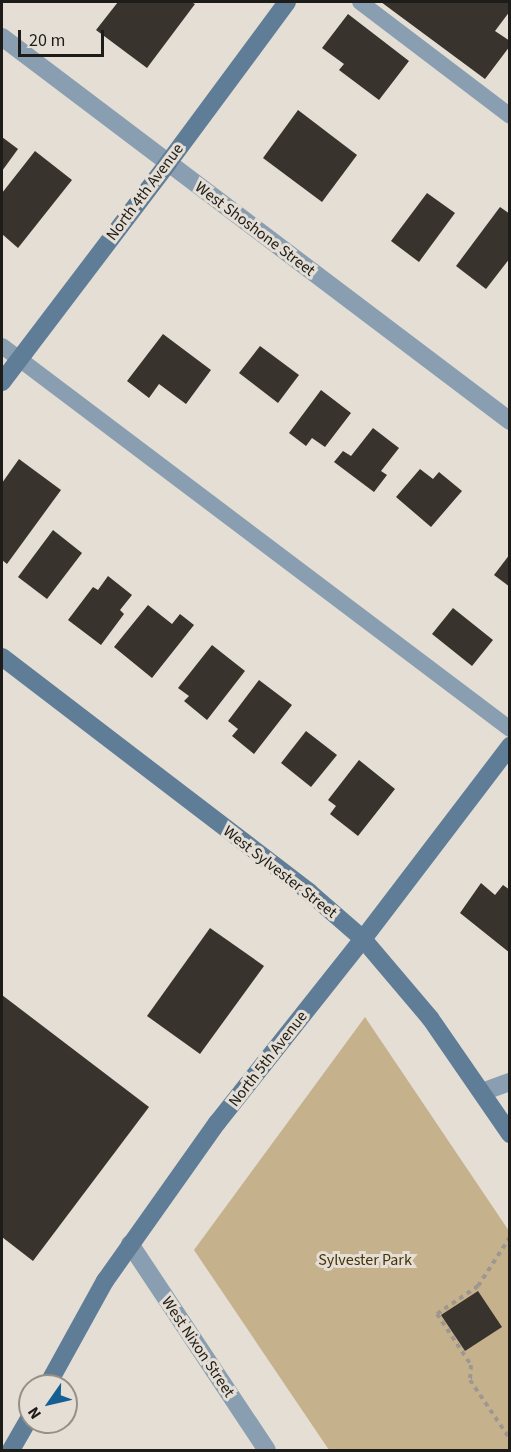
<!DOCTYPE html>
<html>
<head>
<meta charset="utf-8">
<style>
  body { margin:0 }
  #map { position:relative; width:511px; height:1452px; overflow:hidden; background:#e4ded5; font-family:"Source Sans 3",sans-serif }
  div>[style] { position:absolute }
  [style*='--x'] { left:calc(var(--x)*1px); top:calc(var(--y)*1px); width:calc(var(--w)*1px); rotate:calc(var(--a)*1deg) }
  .green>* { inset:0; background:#c6b18d }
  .building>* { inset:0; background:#38332c }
  .path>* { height:4px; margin-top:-2px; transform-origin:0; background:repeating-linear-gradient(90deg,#9c9891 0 4.5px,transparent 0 9px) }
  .lane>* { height:16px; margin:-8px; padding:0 8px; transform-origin:8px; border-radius:8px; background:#899eb0 }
  .street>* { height:18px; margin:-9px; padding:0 9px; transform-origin:9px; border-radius:9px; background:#899eb0 }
  .secondary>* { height:18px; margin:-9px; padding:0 9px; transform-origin:9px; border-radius:9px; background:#607d98 }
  span { translate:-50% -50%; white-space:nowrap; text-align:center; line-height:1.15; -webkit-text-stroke:6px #e4ded5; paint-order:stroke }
  .street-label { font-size:16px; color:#1e1c18 }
  .park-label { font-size:16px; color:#463204 }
  .frame { position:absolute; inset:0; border:3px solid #1e1c18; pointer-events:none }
  .north { position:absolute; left:18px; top:1374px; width:60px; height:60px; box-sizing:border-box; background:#e4ded5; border:2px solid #959089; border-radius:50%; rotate:236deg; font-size:16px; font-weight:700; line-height:24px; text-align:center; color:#1e1c18 }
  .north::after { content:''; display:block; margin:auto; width:21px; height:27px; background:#165f93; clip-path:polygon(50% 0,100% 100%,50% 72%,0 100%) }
  .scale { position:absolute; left:18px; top:30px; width:86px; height:27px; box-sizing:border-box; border:3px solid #1e1c18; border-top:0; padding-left:8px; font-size:18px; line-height:21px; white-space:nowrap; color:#1e1c18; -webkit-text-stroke:4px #e4ded5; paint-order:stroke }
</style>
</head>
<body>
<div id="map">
  <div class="green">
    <div style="clip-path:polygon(365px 1017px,509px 1231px,509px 1450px,329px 1450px,194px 1250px)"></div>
  </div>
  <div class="building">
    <div style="clip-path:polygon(118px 2px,191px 2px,195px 4px,147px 68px,96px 30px)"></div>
    <div style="clip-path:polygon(381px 2px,510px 2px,510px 11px,495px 31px,510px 41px,510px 46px,485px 79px)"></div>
    <div style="clip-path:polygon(348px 14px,409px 61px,379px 100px,339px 70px,344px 64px,322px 48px)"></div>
    <div style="clip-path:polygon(298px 110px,357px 155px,322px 202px,263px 158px)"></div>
    <div style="clip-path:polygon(2px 137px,18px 149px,2px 171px)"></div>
    <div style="clip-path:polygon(35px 151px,72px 180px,18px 248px,2px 234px,2px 193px)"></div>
    <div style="clip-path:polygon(427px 193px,455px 213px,419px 262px,391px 241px)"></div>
    <div style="clip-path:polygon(500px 207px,510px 214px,510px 258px,486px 289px,456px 266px)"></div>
    <div style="clip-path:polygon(163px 334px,211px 370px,186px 404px,159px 384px,149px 398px,127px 381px)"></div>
    <div style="clip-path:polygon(260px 346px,299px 375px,278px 403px,239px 373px)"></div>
    <div style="clip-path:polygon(321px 390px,351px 413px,325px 447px,312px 438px,306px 446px,289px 433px)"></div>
    <div style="clip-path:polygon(373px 428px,399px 448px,381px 471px,387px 475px,374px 492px,334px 462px,343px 451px,351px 456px)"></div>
    <div style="clip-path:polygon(19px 459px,61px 490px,7px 564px,2px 560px,2px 483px)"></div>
    <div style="clip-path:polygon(420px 469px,433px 479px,439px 472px,462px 491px,431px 527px,396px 497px)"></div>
    <div style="clip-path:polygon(53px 530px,82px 553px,47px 599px,18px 577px)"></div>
    <div style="clip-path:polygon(510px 554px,510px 587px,494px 575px)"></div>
    <div style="clip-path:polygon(108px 576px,132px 595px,120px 610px,124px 614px,101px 645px,68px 620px,93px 587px,98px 590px)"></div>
    <div style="clip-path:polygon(148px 605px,172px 624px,180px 614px,194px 625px,152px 678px,114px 647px)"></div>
    <div style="clip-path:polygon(453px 608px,493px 640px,472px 666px,432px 634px)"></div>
    <div style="clip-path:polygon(212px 645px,245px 671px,207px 720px,184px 701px,189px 696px,178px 688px)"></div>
    <div style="clip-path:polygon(259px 680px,292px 705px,254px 754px,232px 736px,238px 729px,228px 721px)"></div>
    <div style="clip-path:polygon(306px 731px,337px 755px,311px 787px,281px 763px)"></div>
    <div style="clip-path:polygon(359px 760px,395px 789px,358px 836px,330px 814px,336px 806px,328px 800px)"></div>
    <div style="clip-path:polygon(481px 883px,495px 895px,503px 885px,510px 890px,510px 953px,460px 913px)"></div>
    <div style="clip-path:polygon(210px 928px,264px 966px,200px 1054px,147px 1016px)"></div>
    <div style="clip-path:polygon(2px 995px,149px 1107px,33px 1261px,2px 1237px)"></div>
    <div style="clip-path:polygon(478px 1291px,502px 1327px,465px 1351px,441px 1315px)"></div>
  </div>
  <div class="path">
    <div style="--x:510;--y:1237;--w:59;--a:123.1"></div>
    <div style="--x:478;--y:1286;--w:50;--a:145.7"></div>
    <div style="--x:437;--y:1314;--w:61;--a:56.3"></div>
    <div style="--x:471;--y:1365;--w:15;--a:94"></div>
    <div style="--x:470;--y:1380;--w:71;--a:55.9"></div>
  </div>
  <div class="lane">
    <div style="--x:360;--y:2;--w:188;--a:37.2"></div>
    <div style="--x:2;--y:346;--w:636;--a:37.01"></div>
  </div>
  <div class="street">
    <div style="--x:2;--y:37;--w:637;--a:37.09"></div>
    <div style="--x:482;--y:1092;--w:30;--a:-20"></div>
    <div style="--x:130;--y:1244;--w:247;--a:56.4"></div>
  </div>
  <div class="secondary">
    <div style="--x:2;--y:382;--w:275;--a:-52.8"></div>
    <div style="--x:168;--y:163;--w:200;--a:-53.5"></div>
    <div style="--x:2;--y:657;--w:387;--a:37.4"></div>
    <div style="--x:309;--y:892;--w:72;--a:41"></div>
    <div style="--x:363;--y:939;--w:104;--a:49.7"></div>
    <div style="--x:430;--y:1018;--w:141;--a:55.4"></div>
    <div style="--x:47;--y:1386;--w:120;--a:-61.1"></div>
    <div style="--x:105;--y:1281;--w:194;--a:-54.7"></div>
    <div style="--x:217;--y:1123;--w:235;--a:-51.6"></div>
    <div style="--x:363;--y:939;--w:243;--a:-52.7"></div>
    <div style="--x:11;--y:1450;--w:38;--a:-60"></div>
  </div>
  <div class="street-label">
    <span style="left:145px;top:192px;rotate:-53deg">North 4th Avenue</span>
    <span style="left:255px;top:229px;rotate:37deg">West Shoshone Street</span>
    <span style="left:280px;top:872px;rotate:38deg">West Sylvester Street</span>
    <span style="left:268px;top:1059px;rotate:-52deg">North 5th Avenue</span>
    <span style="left:198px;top:1347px;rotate:56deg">West Nixon Street</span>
  </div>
  <div class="park-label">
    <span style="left:365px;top:1260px">Sylvester Park</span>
  </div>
  <div class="frame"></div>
  <div class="north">N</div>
  <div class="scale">20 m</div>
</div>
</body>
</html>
